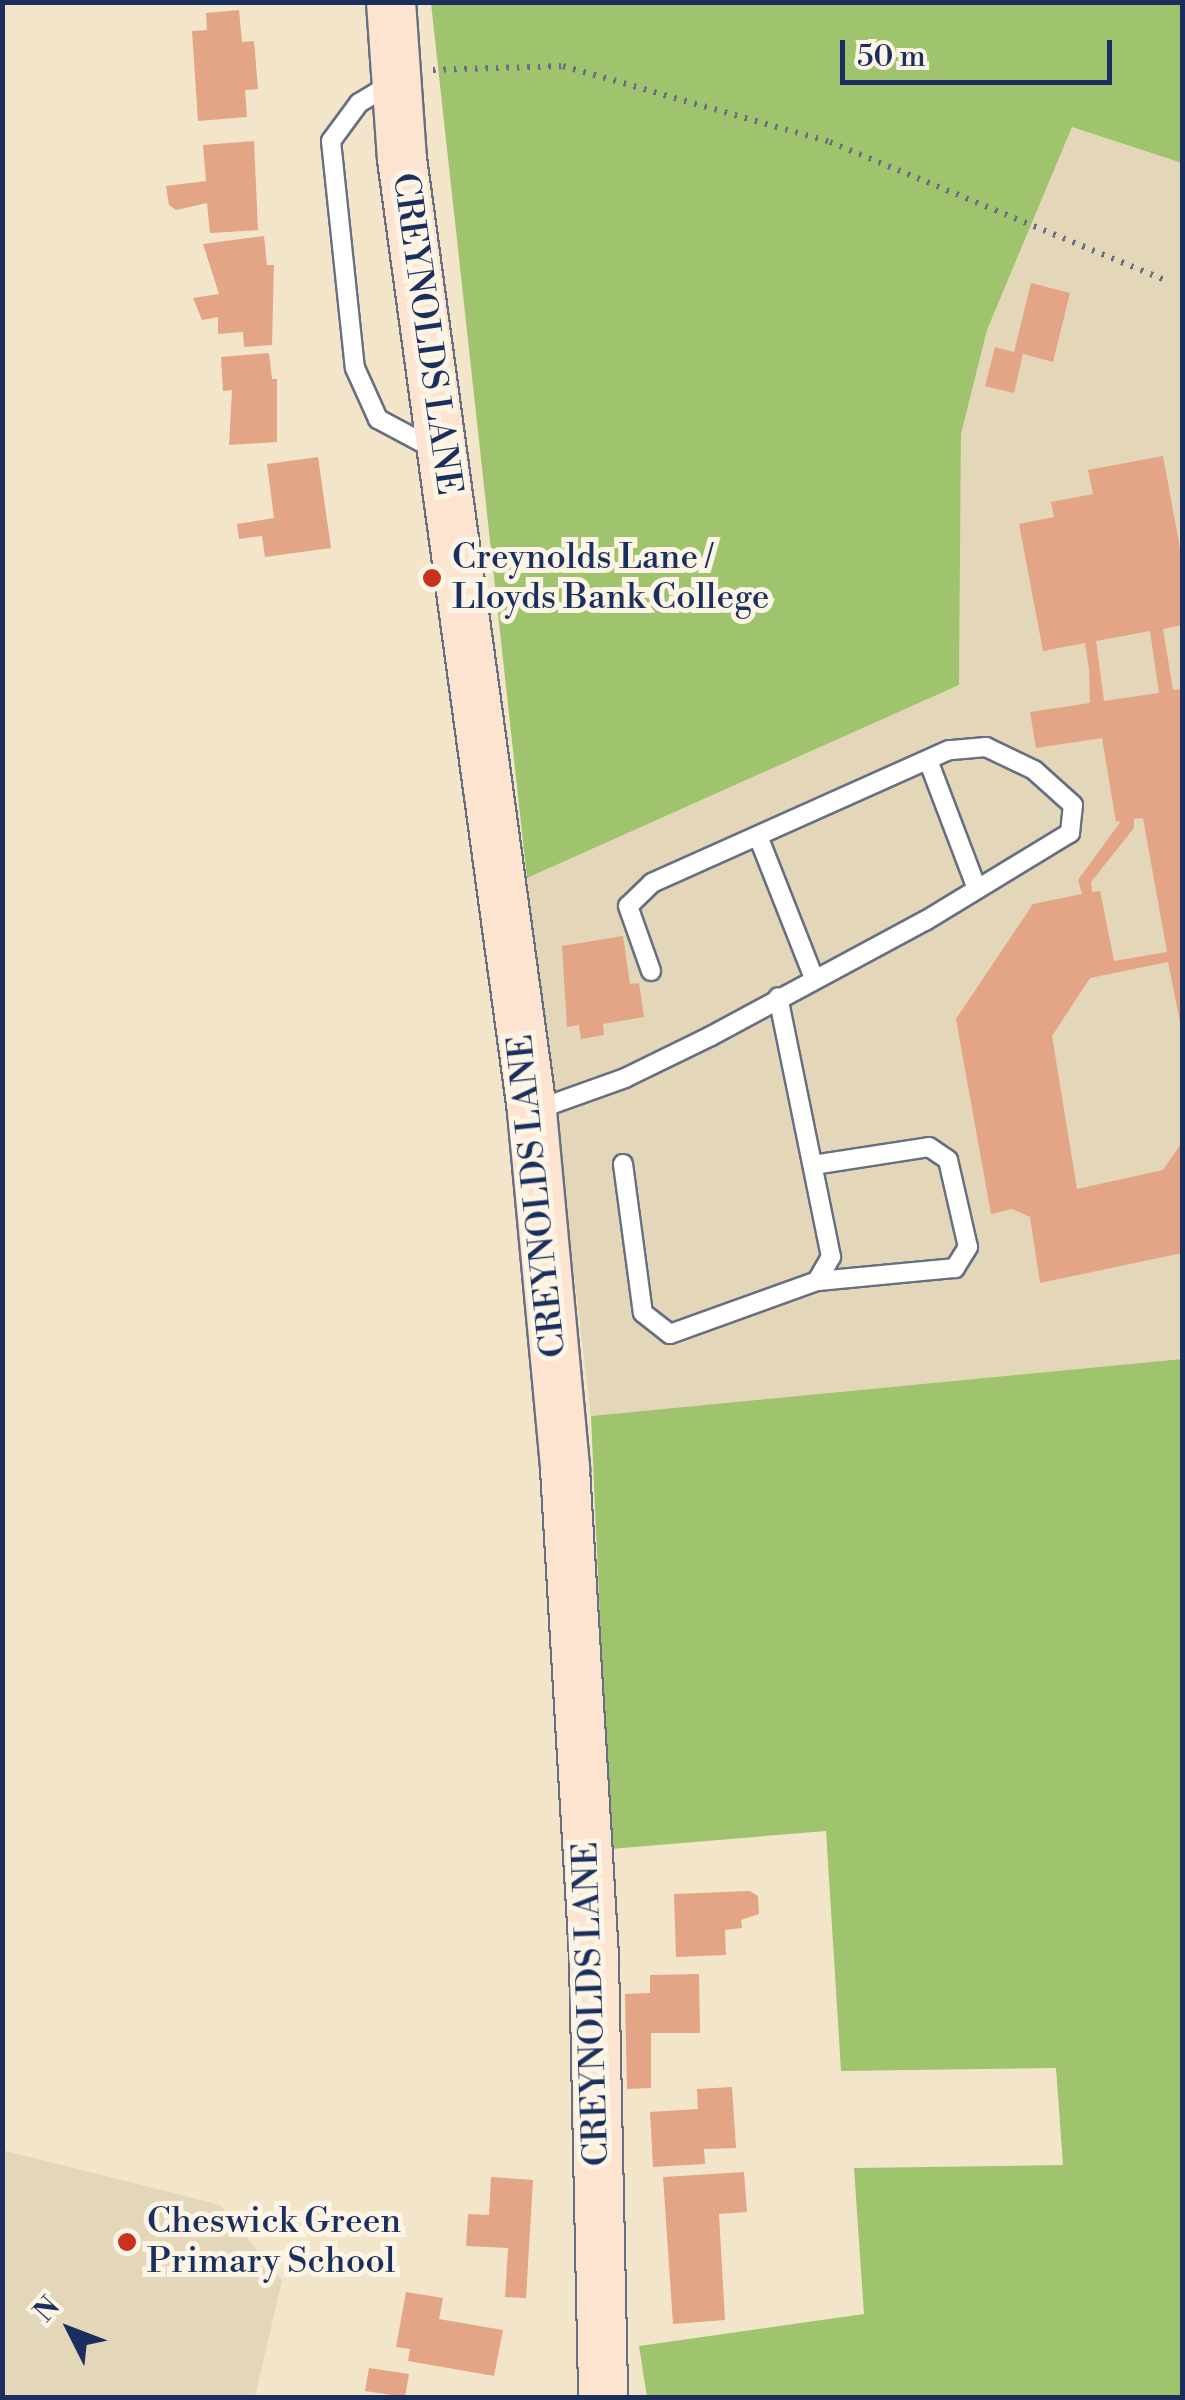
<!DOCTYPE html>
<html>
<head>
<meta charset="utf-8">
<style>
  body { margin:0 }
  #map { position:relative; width:1185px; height:2400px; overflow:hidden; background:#f3e5c9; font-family:"Libre Bodoni",serif }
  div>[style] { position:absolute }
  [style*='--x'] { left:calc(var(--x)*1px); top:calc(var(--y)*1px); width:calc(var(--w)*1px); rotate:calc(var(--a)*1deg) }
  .built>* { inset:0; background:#e4d6b8 }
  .green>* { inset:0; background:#a0c36d }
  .building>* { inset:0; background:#e3a585 }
  .path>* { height:6px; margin-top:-3px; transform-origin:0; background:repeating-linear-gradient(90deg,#676f83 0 2.5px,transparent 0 10.5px) }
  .roads { filter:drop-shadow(2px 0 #676f83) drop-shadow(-2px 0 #676f83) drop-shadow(0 2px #676f83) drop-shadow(0 -2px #676f83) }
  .lane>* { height:18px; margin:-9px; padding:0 9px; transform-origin:9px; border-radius:9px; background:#fff }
  .secondary>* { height:48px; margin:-24px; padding:0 24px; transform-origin:24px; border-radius:24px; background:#fde4d1 }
  .dots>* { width:28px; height:28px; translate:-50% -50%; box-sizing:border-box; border:5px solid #fcf5e5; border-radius:50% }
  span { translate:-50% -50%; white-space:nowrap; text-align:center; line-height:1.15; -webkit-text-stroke:10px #fcf5e5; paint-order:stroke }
  .street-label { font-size:35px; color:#1b2f5e }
  .poi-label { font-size:35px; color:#1b2f5e }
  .left { translate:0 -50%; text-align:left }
  .frame { position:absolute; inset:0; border:5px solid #1b2f5e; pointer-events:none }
  .north { position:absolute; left:20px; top:2280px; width:100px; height:100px; -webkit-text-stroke:8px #fcf5e5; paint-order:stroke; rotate:312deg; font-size:28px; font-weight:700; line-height:40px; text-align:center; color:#1b2f5e }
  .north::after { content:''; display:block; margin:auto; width:35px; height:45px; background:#1b2f5e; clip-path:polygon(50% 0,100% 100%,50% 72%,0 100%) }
  .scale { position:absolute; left:840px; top:40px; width:272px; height:45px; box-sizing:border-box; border:5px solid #1b2f5e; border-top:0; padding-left:12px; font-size:30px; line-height:35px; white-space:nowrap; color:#1b2f5e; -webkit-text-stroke:8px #fcf5e5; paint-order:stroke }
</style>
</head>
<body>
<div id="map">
  <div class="built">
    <div style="clip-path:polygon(1072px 127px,1182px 163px,1182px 1359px,591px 1416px,527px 878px,959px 685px,961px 434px,987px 330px)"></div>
    <div style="clip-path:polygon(2px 2150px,220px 2205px,282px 2280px,255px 2397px,3px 2397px)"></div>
  </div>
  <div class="green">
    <div style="clip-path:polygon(431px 3px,1182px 3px,1182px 163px,1072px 127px,987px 330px,961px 434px,959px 685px,527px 878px)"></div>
    <div style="clip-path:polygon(1182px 1359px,1182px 2397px,647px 2397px,639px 2346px,864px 2314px,854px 2168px,1063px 2165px,1056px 2068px,841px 2071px,826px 1831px,610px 1849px,591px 1416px)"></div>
  </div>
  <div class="building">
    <div style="clip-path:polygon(239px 10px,242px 42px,254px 41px,258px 89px,245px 90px,247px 117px,198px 121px,192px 31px,207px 30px,206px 13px)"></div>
    <div style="clip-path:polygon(254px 141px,258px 230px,210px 233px,207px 203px,176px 210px,169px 205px,166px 186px,206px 181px,203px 145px)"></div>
    <div style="clip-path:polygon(264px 236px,267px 265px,274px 265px,272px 345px,244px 347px,243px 332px,218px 334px,218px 317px,202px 320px,193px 298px,219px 294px,203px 244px)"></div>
    <div style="clip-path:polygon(1031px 283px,1070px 293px,1053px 362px,1023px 354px,1014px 393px,985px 386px,995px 347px,1014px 352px)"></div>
    <div style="clip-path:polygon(269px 353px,272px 379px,277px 379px,277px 442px,229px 445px,232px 390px,223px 391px,221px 357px)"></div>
    <div style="clip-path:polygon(evenodd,1163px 456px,1182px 559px,1182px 625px,1163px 629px,1173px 690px,1182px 689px,1182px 1032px,1168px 962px,1090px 978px,1052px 1036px,1077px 1189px,1163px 1170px,1182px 1142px,1182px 1253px,1040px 1283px,1030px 1217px,1012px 1209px,991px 1214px,956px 1019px,1033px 904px,1082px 894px,1078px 880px,1121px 821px,1116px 822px,1102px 738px,1036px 748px,1030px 712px,1090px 703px,1089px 669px,1085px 643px,1043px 651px,1019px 524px,1054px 517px,1051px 502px,1093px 494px,1088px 470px,1163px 456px,1150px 631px,1159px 693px,1104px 701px,1096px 641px,1150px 631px,1163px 456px,1143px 818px,1167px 952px,1114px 961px,1100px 891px,1092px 892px,1091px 882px,1134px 828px,1134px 819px,1143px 818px)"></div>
    <div style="clip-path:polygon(318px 457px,331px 548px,265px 557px,262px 536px,239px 539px,237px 524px,274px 518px,267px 464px)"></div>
    <div style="clip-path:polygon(623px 936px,630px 984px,639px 983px,644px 1017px,603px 1024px,604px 1035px,581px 1039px,579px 1025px,567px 1027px,562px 946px)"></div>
    <div style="clip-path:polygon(750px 1891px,758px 1896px,759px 1914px,741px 1920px,742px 1928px,725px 1930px,726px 1955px,676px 1957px,674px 1894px)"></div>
    <div style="clip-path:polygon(699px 1974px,700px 2033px,651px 2033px,651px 2088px,627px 2089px,625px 1994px,650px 1993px,650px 1975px)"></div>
    <div style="clip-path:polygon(732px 2087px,736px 2148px,704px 2149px,705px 2164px,653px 2167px,650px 2112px,698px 2109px,697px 2089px)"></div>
    <div style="clip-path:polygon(744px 2172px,747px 2212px,719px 2214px,725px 2320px,673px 2324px,663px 2177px)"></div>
    <div style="clip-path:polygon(491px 2177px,533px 2180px,526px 2298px,505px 2297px,508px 2248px,466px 2246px,468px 2214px,489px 2215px)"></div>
    <div style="clip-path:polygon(406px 2292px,443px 2298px,439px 2319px,503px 2330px,494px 2376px,408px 2361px,410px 2349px,396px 2347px)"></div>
    <div style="clip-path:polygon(369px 2368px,409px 2374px,405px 2397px,365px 2391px)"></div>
  </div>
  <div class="path">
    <div style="--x:433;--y:70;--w:130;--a:-1.8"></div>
    <div style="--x:563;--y:66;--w:278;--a:15.9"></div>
    <div style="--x:830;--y:142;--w:361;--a:22.4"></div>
  </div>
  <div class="roads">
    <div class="lane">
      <div style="--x:394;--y:82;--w:41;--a:149"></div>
      <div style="--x:359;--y:103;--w:47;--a:126.4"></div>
      <div style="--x:331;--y:141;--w:228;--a:84"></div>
      <div style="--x:355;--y:368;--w:56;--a:65.7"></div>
      <div style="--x:378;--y:419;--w:68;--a:28.1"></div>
      <div style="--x:928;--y:760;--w:138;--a:69.2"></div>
      <div style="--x:758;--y:836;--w:153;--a:68.5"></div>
      <div style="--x:533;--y:1111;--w:98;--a:-19.7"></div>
      <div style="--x:625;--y:1078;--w:96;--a:-26"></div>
      <div style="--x:711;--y:1036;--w:243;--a:-28.3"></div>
      <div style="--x:925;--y:921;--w:170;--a:-31.3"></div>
      <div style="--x:1070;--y:833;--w:28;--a:-84"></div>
      <div style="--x:1073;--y:805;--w:52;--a:-138.1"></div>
      <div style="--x:1034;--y:770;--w:53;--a:-154.4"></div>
      <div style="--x:986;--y:747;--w:37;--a:175"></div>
      <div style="--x:949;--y:750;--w:325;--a:155.9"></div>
      <div style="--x:652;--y:883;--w:33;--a:136"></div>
      <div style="--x:628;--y:906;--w:69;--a:70.5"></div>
      <div style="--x:623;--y:1164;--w:150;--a:82.4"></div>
      <div style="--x:643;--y:1313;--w:34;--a:38"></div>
      <div style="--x:670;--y:1334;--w:156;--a:-19.8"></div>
      <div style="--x:817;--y:1281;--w:28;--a:-60"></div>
      <div style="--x:831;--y:1257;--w:265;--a:-101.5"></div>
      <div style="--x:813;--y:1165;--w:117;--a:-8.8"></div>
      <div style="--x:929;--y:1147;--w:23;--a:34"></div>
      <div style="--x:948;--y:1160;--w:89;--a:77.1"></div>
      <div style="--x:968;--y:1247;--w:25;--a:122"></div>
      <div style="--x:955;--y:1268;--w:139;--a:174.6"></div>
    </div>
    <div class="secondary">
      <div style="--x:391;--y:2;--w:157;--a:86"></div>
      <div style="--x:402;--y:159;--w:961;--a:82.22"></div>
      <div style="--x:532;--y:1111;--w:360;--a:84.7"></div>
      <div style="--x:565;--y:1469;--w:492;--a:86.6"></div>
      <div style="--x:594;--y:1960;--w:438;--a:88.8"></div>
    </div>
  </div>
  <div class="dots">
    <div style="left:432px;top:578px;background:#c8321e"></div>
    <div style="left:127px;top:2242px;background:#c8321e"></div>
  </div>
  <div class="street-label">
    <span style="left:426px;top:334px;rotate:82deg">CREYNOLDS LANE</span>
    <span style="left:538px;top:1196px;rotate:-96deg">CREYNOLDS LANE</span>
    <span style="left:592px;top:2004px;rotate:-92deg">CREYNOLDS LANE</span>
  </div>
  <div class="poi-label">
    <span class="left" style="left:452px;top:578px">Creynolds Lane /<br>Lloyds Bank College</span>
    <span class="left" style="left:147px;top:2242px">Cheswick Green<br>Primary School</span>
  </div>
  <div class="frame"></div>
  <div class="north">N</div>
  <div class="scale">50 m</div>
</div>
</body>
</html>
